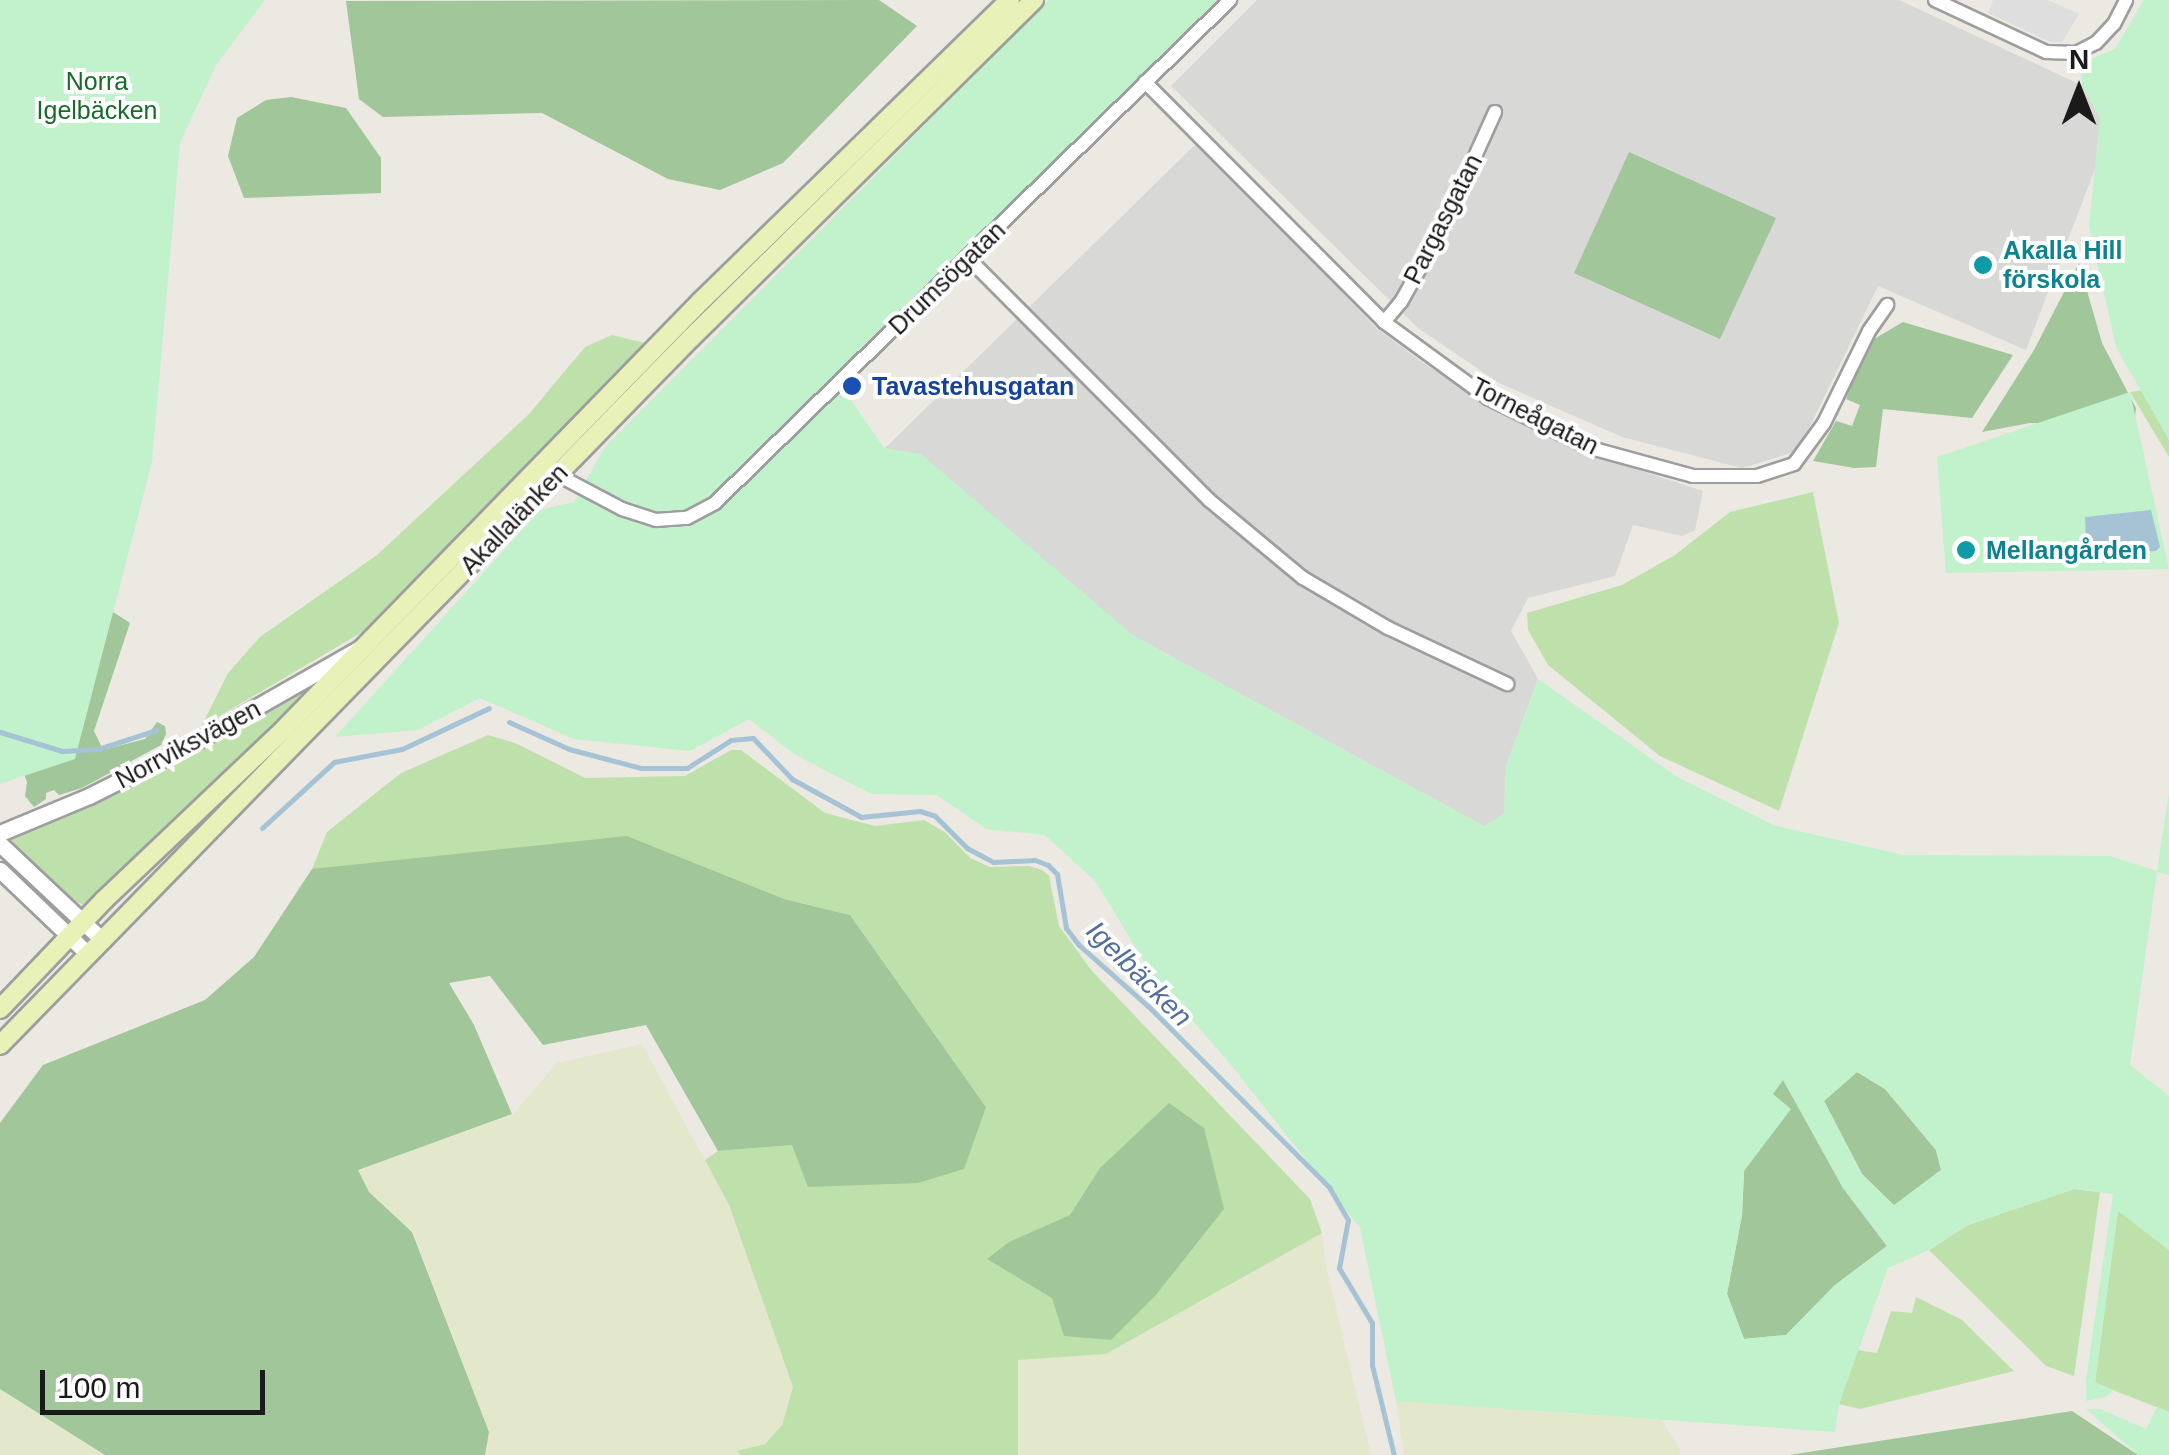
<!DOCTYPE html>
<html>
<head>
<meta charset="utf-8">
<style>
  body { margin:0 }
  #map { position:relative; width:2169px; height:1455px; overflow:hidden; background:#ebe9e1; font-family:Helvetica,sans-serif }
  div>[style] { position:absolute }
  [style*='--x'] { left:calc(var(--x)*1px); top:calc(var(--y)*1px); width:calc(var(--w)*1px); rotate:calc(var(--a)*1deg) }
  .residential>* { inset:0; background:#d8d8d7 }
  .farmland>* { inset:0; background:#e3e8cd }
  .grass>* { inset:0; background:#bee1ab }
  .forest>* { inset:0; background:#a0c699 }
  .park>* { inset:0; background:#c1f2cb }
  .parking>* { inset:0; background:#dedede }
  .water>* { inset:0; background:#a5c3d5 }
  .stream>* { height:5px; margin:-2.5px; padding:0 2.5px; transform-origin:2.5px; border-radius:2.5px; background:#a5c3d5 }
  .roads { filter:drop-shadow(2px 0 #9e9e9e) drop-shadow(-2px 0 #9e9e9e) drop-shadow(0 2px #9e9e9e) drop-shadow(0 -2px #9e9e9e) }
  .minor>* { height:12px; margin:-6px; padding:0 6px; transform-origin:6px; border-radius:6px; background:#fff }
  .tertiary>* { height:15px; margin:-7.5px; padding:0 7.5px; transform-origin:7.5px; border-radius:7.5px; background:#fff }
  .secondary>* { height:18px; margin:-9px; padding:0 9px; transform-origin:9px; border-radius:9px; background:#e7f1b8 }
  .dots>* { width:28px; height:28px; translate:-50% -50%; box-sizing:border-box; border:5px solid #fff; border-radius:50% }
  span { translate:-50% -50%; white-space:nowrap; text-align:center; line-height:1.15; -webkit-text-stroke:8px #fff; paint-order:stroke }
  .park-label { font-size:25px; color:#166b29 }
  .street-label { font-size:25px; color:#1a1a1a }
  .culture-label { font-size:25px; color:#0d838f; font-weight:700 }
  .left { translate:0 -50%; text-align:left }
  .transit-label { font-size:25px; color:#164399; font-weight:700 }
  .water-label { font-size:28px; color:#526e9f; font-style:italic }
  .north { position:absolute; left:2029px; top:40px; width:100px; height:100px; -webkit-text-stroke:8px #fff; paint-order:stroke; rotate:0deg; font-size:28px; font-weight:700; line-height:40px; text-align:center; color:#1a1a1a }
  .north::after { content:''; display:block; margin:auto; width:35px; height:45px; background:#1a1a1a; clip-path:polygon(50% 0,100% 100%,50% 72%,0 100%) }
  .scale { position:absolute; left:40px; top:1370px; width:225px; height:45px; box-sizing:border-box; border:5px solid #1a1a1a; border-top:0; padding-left:12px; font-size:30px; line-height:35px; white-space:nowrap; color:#1a1a1a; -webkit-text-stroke:8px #fff; paint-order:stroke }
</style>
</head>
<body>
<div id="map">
  <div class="residential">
    <div style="clip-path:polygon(1257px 0,1899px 0,2120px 103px,2026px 350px,1878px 286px,1798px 451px,1742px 468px,1622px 437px,1499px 383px,1418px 328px,1171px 86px)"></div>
    <div style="clip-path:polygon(1199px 141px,1375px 327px,1426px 365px,1511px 416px,1590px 454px,1703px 491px,1695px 530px,1682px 536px,1633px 525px,1615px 576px,1528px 598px,1511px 631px,1538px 679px,1506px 766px,1504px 814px,1484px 826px,1134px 636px,884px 449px)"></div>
  </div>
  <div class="farmland">
    <div style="clip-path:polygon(642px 1044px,729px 1205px,793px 1387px,782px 1425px,765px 1444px,738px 1451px,741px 1455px,485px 1455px,489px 1432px,413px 1232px,369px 1192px,358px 1169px,512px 1115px,557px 1063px)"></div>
    <div style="clip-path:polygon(1322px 1233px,1327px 1270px,1371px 1455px,1018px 1455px,1017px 1359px,1106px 1354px)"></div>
    <div style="clip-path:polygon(0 1389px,105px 1455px,0 1455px)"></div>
    <div style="clip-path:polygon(1396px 1401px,1662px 1420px,1681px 1451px,1679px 1455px,1404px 1455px)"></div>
  </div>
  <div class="grass">
    <div style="clip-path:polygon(612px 335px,649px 344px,369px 628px,201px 727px,228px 673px,260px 637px,377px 555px,529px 414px,585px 347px)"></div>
    <div style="clip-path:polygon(2169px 386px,2169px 457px,2130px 392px)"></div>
    <div style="clip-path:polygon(1813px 492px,1839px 623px,1779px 811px,1660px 756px,1548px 665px,1528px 630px,1527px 613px,1622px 585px,1675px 555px,1730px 512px)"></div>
    <div style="clip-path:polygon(319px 678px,322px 682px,83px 905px,67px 897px,10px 842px,13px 836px,142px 777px)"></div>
    <div style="clip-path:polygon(488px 735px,515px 743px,585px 778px,685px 776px,731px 750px,741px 750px,825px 813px,875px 826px,924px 820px,946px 833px,970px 858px,990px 867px,1029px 866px,1042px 870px,1049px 876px,1059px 926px,1092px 971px,1310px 1199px,1322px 1233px,1106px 1354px,1018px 1360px,1018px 1455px,741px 1455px,737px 1451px,765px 1444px,782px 1425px,793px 1387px,729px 1205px,705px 1160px,718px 1151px,792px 1145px,986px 1107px,850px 915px,784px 899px,312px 869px,327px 832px,401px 773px)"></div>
    <div style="clip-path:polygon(2074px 1189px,2100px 1192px,2074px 1376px,2046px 1366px,1929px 1250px,1968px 1225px)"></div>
    <div style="clip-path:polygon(2118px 1210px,2169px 1250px,2169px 1412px,2095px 1383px)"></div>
    <div style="clip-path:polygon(1916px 1297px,1962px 1320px,2014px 1371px,1860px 1409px,1839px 1404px,1857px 1350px,1877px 1353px,1891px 1311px,1912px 1313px)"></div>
  </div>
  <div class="forest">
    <div style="clip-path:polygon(879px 0,917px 26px,783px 163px,720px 190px,668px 179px,542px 113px,383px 117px,359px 99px,346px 1px)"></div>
    <div style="clip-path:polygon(291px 97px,346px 108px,381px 158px,381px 193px,244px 198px,228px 156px,237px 118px,266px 100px)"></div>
    <div style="clip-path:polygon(1629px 152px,1776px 218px,1720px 339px,1574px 273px)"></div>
    <div style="clip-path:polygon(2079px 263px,2102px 343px,2136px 408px,2134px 427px,2030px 423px,1982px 432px,2034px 350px)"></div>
    <div style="clip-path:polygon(1903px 322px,2013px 355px,1972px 418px,1883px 409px,1876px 467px,1854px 468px,1813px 461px,1836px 421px,1852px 426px,1860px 405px,1846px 399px,1869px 342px)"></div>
    <div style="clip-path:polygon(104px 606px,130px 623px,94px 731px,103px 750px,145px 739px,157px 722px,165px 726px,166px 734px,161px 745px,82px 788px,59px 795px,54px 790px,46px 793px,46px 799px,34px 807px,25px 796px,27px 782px,0 708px)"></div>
    <div style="clip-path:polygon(627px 836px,784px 899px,850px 915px,986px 1107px,964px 1169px,918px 1183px,808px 1187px,792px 1145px,718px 1151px,646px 1025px,543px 1045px,490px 976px,449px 983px,474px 1025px,512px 1114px,358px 1170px,369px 1192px,412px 1232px,489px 1432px,485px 1455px,105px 1455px,0 1389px,0 1123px,43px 1065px,205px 1000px,254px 957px,312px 869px)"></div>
    <div style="clip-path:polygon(1857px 1072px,1885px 1089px,1936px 1150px,1941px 1170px,1894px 1206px,1862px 1174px,1824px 1101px)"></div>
    <div style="clip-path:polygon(1783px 1079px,1843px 1188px,1887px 1246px,1835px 1285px,1786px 1335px,1744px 1339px,1727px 1294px,1742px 1215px,1746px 1131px)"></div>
    <div style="clip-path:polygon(1169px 1103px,1204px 1128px,1224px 1209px,1155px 1296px,1111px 1340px,1064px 1336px,1052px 1298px,987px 1259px,1009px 1242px,1070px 1215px,1100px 1168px)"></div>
    <div style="clip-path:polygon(2072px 1411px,2138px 1455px,1789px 1455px)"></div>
  </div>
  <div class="park">
    <div style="clip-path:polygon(0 0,265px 0,216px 65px,180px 143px,152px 462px,75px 759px,0 784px)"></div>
    <div style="clip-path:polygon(evenodd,1049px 0,1219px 0,836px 378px,884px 448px,921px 454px,1134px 636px,1484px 826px,1504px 814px,1506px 766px,1538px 679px,1679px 778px,1773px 825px,1903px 855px,2110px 856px,2157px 871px,2169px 793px,2169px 875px,2157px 872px,2130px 1065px,2169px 1096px,2169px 1250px,2118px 1211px,2095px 1382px,2113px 1390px,2106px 1397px,2086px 1401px,2086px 1380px,2113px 1194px,2074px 1189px,1968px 1225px,1929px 1250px,1888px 1268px,1839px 1404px,1835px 1432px,1396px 1401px,1360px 1228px,1227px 1060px,1151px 973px,1096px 882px,1045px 835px,986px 829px,937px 795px,871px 794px,794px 754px,749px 719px,690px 751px,574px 739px,480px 698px,418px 730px,335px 737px,540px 510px,574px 502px,605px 447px,1049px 0,1857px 1072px,1885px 1089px,1936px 1150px,1941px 1170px,1894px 1205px,1862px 1174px,1824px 1101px,1857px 1072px,1049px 0,1783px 1080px,1843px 1188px,1887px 1246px,1835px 1285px,1786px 1335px,1744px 1339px,1727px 1294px,1742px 1215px,1744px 1171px,1791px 1109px,1773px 1094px,1783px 1080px)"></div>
    <div style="clip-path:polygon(2144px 0,2169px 0,2169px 440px,2116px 347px,2089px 227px,2100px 117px,2082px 86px,2081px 63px,2115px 49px)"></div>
    <div style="clip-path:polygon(2130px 392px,2169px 569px,1946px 573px,1937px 457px)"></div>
    <div style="clip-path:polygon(2157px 1407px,2169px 1412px,2169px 1455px,2138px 1455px,2086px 1409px,2100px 1409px,2146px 1429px)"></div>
  </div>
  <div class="parking">
    <div style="clip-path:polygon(1993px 0,2048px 0,2079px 14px,2062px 42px,2051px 42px,1988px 13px)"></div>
  </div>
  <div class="water">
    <div style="clip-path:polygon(2151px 510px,2160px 547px,2156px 551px,2097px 555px,2097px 546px,2086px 546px,2085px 517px)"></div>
  </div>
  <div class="stream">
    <div style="--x:509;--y:722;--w:66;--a:24.2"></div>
    <div style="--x:569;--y:749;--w:74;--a:14.8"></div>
    <div style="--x:641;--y:768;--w:46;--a:0"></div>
    <div style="--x:687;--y:768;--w:52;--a:-32.5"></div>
    <div style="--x:731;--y:740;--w:22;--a:-5"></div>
    <div style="--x:753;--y:738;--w:57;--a:46.4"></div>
    <div style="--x:792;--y:779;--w:79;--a:28.8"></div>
    <div style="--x:861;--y:817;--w:59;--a:-5.8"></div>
    <div style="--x:920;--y:811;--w:16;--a:18"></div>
    <div style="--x:935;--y:816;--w:45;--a:45"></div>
    <div style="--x:967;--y:848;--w:30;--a:28"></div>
    <div style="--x:993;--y:862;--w:42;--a:-2.7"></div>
    <div style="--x:1035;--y:860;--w:14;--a:21"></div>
    <div style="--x:1048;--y:865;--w:13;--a:45"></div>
    <div style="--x:1057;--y:874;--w:55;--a:80.5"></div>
    <div style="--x:1066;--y:928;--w:21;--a:53"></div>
    <div style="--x:1079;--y:945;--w:96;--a:41.6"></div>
    <div style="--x:1151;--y:1009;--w:252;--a:45"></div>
    <div style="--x:1329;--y:1187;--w:38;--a:60"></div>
    <div style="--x:1348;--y:1220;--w:49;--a:100.6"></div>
    <div style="--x:1339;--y:1268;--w:64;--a:59"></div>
    <div style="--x:1372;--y:1323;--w:42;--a:90"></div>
    <div style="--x:1372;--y:1365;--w:93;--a:76.3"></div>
    <div style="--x:0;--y:732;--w:65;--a:17"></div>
    <div style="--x:62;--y:751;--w:36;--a:-3"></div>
    <div style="--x:98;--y:749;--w:61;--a:-18.1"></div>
    <div style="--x:262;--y:828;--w:98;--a:-42.5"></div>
    <div style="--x:334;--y:762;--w:69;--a:-10.8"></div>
    <div style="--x:402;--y:749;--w:96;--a:-25.2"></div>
  </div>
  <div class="roads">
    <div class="minor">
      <div style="--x:1935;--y:0;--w:123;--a:25.1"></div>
      <div style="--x:2046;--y:52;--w:30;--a:2"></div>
      <div style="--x:2076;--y:53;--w:22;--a:-27"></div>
      <div style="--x:2096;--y:43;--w:26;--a:-47"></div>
      <div style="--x:2114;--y:24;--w:27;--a:-63"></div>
      <div style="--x:1145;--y:82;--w:339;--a:45.1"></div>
      <div style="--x:1384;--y:322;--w:129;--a:36.2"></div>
      <div style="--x:1488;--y:398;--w:110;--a:26.3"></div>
      <div style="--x:1587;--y:447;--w:110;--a:15.3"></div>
      <div style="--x:1693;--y:476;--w:64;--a:0"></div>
      <div style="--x:1757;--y:476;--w:39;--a:-18"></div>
      <div style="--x:1794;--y:464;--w:51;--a:-53.8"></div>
      <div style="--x:1824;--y:423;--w:102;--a:-63.9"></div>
      <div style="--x:1869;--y:331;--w:32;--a:-55"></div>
      <div style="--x:967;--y:257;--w:343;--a:45.1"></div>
      <div style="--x:1209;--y:500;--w:122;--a:39.7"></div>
      <div style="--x:1303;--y:578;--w:99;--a:30.5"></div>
      <div style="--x:1388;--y:628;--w:132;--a:25.2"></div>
      <div style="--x:1384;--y:322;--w:26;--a:-50"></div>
      <div style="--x:1401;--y:302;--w:88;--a:-60.8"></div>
      <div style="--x:1444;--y:225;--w:124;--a:-65.7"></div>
      <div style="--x:554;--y:473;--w:77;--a:27.9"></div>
      <div style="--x:622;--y:509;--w:36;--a:18"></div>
      <div style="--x:656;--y:520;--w:31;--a:-4"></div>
      <div style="--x:687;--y:518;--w:32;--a:-28"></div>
      <div style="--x:715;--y:503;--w:720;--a:-44.32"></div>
    </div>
    <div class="tertiary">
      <div style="--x:0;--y:833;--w:96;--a:-22.6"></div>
      <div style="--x:89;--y:796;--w:111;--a:-26.8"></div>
      <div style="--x:188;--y:746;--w:196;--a:-29.7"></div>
      <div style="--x:0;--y:844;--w:139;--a:43.2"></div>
      <div style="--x:0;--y:870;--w:120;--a:43.7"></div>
    </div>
    <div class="secondary">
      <div style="--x:0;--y:1009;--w:151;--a:-46.3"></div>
      <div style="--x:104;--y:900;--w:250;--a:-43.5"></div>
      <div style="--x:285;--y:728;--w:595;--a:-45.75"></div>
      <div style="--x:700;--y:302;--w:433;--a:-44.3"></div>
      <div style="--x:0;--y:1045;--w:989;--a:-45.66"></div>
      <div style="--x:691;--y:338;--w:482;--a:-44.6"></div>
    </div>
  </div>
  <div class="dots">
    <div style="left:1983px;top:265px;background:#0f9aa8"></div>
    <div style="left:852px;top:386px;background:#1a4fb4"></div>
    <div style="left:1966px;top:550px;background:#0f9aa8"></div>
  </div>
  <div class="park-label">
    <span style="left:97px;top:96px">Norra<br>Igelbäcken</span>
  </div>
  <div class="street-label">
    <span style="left:1443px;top:219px;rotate:-63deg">Pargasgatan</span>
    <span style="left:947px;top:278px;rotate:-44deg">Drumsögatan</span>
    <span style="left:1535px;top:416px;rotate:27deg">Torneågatan</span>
    <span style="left:514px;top:519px;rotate:-46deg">Akallalänken</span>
    <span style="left:188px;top:744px;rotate:-28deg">Norrviksvägen</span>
  </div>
  <div class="culture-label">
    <span class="left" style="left:2003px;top:265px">Akalla Hill<br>förskola</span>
    <span class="left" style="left:1986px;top:550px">Mellangården</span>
  </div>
  <div class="transit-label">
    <span class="left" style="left:872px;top:386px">Tavastehusgatan</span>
  </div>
  <div class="water-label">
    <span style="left:1139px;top:974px;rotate:45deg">Igelbäcken</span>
  </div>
  <div class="north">N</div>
  <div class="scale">100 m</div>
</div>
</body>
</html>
